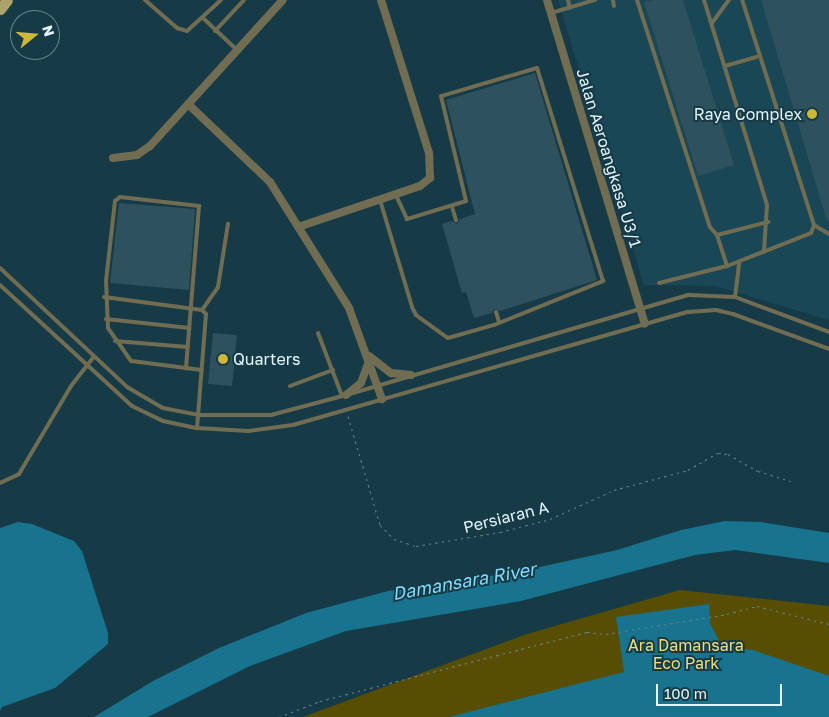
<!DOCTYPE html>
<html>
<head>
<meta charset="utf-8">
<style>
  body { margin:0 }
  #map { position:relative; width:829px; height:717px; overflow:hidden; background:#173a47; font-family:"Golos Text",sans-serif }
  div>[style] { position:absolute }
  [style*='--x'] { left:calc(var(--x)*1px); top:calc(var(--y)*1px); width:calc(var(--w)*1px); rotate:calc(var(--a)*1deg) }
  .built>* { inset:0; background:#194755 }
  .green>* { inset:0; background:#584e03 }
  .water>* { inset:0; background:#17738e }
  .building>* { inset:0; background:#2e515e }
  .path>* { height:1px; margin-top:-0.5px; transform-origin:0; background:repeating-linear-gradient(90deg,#63808b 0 2.5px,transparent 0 6.5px) }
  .service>* { height:4px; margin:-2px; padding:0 2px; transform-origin:2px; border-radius:2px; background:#716d52 }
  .minor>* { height:8px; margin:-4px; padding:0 4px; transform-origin:4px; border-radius:4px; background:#716d52 }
  .primary>* { height:11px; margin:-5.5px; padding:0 5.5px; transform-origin:5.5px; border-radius:5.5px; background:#aba36a }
  .dots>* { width:14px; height:14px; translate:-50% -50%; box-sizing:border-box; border:2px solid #173a47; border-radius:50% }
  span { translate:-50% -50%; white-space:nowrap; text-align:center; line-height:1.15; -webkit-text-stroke:4px #173a47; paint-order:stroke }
  .poi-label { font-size:16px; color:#e2f5fd }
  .right { translate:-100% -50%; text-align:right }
  .left { translate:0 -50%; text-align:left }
  .street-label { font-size:16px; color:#e2f5fd }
  .park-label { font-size:16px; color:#eedf7e }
  .water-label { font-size:18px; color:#83dbfb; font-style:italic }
  .north { position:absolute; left:10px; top:10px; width:50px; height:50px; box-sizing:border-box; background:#173a47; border:1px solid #688590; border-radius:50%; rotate:73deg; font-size:14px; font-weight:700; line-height:20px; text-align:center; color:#e2f5fd }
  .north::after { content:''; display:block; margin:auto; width:18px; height:22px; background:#ccb939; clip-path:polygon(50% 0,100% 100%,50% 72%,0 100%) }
  .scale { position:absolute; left:656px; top:684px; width:126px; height:22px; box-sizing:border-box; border:2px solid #e2f5fd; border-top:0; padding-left:6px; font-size:15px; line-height:18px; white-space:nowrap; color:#e2f5fd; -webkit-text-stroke:4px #173a47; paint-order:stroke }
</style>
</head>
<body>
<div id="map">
  <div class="built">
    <div style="clip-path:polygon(558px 0,829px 0,829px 320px,715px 286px,644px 285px)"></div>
  </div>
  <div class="green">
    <div style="clip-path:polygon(680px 590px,829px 606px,829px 717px,303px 717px,527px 634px)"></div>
  </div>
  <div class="water">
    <div style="clip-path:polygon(725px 521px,761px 522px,829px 533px,829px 563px,735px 550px,695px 555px,521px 601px,346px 631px,250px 666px,148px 717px,94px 717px,153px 681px,219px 648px,306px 613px,388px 591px,517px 572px,617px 550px,681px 530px)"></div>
    <div style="clip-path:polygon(18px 522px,32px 524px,74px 541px,82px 551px,108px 633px,108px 644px,55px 688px,2px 707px,0 711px,0 528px)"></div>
    <div style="clip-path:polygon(709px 604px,710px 623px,722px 647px,753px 650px,829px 676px,829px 717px,449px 717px,624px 672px,616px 617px)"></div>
  </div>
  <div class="building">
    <div style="clip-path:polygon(652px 0,683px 0,734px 165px,698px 176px,644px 2px)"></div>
    <div style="clip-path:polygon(761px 0,829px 0,829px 221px,827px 221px)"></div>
    <div style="clip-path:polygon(535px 73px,597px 280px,500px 311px,494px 309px,492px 313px,474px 318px,466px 292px,462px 293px,442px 224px,452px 221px,457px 224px,460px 219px,475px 214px,446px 100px)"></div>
    <div style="clip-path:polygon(119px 203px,195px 209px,189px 290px,110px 283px)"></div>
    <div style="clip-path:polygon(213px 333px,237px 335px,232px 386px,208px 384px)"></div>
  </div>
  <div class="path">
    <div style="--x:348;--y:416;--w:114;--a:73.6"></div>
    <div style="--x:380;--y:525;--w:20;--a:45"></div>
    <div style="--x:394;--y:539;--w:23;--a:18"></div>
    <div style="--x:416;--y:546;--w:85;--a:-9.5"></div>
    <div style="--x:500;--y:532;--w:52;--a:-14.6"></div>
    <div style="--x:550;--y:519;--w:70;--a:-24.4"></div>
    <div style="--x:614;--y:490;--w:77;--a:-15.1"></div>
    <div style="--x:688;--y:470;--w:34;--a:-30"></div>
    <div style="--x:718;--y:453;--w:10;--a:6"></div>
    <div style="--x:728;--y:454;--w:34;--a:30"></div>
    <div style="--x:758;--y:471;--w:34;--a:17"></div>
    <div style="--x:279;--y:717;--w:44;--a:-21.3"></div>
    <div style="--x:320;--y:701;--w:276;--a:-14.5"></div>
    <div style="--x:587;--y:632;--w:19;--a:6"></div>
    <div style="--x:606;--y:634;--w:123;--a:-9.4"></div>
    <div style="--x:727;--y:614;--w:31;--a:-15"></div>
    <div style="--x:757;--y:606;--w:74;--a:14"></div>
  </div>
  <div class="service">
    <div style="--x:145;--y:0;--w:43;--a:41.2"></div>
    <div style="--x:177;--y:28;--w:10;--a:17"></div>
    <div style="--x:187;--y:31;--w:46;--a:-42.4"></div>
    <div style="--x:568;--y:0;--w:8;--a:76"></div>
    <div style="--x:613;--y:0;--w:6;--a:81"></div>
    <div style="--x:637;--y:0;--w:238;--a:72.2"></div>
    <div style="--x:710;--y:227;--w:11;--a:49"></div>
    <div style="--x:717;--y:235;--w:33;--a:72"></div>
    <div style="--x:704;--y:0;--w:214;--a:72.9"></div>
    <div style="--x:767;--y:205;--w:47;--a:93.7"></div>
    <div style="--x:551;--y:13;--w:46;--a:-16.5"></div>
    <div style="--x:203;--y:18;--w:47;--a:43.3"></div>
    <div style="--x:712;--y:23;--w:29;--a:-54"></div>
    <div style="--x:215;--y:31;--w:42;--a:-46.9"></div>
    <div style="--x:725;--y:66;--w:33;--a:-16"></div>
    <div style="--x:120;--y:197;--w:80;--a:6.5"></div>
    <div style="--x:199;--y:206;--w:163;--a:94.6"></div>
    <div style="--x:186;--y:368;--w:55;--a:-172.7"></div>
    <div style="--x:131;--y:361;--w:40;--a:-124.9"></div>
    <div style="--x:108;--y:328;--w:47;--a:-92.4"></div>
    <div style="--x:106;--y:281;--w:81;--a:-83.6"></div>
    <div style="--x:115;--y:201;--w:6;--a:-39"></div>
    <div style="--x:380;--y:200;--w:112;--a:73.3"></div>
    <div style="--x:412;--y:307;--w:9;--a:63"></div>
    <div style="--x:416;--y:315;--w:39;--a:36"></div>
    <div style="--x:448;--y:338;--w:48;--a:-15.8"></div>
    <div style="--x:494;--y:325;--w:118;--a:-22"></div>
    <div style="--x:603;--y:281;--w:223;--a:-107.2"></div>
    <div style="--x:537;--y:68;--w:100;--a:163.7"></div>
    <div style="--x:441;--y:96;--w:108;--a:76.6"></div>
    <div style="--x:466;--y:201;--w:62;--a:163"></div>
    <div style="--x:407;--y:219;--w:26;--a:-115"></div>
    <div style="--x:452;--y:207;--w:14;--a:73"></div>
    <div style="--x:814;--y:225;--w:17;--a:31"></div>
    <div style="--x:717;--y:235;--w:53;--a:-14.3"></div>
    <div style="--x:0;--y:268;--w:174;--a:43.1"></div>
    <div style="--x:127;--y:387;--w:42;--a:30.3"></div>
    <div style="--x:163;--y:408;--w:36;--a:11"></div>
    <div style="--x:198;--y:415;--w:73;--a:0"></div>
    <div style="--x:271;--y:415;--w:78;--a:-14.9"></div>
    <div style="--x:659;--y:283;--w:70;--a:-14"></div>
    <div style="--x:727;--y:266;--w:90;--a:-21.4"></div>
    <div style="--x:811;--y:233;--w:9;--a:-69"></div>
    <div style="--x:814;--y:225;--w:236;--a:-107.7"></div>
    <div style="--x:0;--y:285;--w:179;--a:42.5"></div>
    <div style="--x:132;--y:406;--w:34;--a:26"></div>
    <div style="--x:163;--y:421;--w:35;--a:12"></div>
    <div style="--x:197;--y:428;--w:51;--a:3.4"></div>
    <div style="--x:248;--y:431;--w:45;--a:-7.6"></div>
    <div style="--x:293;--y:425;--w:411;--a:-16"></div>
    <div style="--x:688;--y:312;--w:28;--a:-4"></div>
    <div style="--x:716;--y:310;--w:17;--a:13"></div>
    <div style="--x:733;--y:314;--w:102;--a:20"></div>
    <div style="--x:104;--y:297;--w:99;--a:7.6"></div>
    <div style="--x:202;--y:310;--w:6;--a:45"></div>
    <div style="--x:206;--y:314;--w:114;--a:94.5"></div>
    <div style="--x:735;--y:297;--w:35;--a:-83"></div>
    <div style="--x:202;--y:310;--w:28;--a:-55"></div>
    <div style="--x:218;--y:287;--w:64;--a:-81"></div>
    <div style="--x:496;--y:312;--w:10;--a:73"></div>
    <div style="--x:106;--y:319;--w:84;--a:6.1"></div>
    <div style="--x:318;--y:333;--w:67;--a:69.1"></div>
    <div style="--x:115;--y:341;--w:73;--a:4.7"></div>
    <div style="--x:186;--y:368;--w:16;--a:7"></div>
    <div style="--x:290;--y:386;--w:46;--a:-20.4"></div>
    <div style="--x:353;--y:393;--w:350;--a:-16.3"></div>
    <div style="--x:689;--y:295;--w:46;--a:2.5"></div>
    <div style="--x:735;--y:297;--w:100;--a:20.4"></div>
    <div style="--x:0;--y:483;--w:21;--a:-25"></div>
    <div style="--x:19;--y:474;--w:102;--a:-59.4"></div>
    <div style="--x:71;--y:386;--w:37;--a:-52"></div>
  </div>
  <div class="minor">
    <div style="--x:547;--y:0;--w:338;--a:73.2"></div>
    <div style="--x:188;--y:104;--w:113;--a:43.6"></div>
    <div style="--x:270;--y:182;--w:149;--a:57.9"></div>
    <div style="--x:349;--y:308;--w:97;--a:70.1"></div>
    <div style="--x:113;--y:158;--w:24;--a:-7"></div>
    <div style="--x:137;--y:155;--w:16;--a:-35"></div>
    <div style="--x:150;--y:146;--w:197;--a:-47.7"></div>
    <div style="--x:298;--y:227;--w:129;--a:-18.6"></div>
    <div style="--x:420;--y:186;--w:13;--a:-39"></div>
    <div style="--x:430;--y:178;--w:25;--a:-92"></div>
    <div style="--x:429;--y:153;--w:160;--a:-107.4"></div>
    <div style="--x:369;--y:356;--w:28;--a:38"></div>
    <div style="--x:391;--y:373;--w:20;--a:6"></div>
    <div style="--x:346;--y:395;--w:19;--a:-39"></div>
    <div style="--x:361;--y:383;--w:23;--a:-70"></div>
  </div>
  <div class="primary">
    <div style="--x:0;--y:9;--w:11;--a:-52"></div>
  </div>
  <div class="dots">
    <div style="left:812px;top:114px;background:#ccb939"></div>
    <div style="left:223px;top:359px;background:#ccb939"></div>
  </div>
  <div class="poi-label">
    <span class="right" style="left:802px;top:114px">Raya Complex</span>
    <span class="left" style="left:233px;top:359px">Quarters</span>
  </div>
  <div class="street-label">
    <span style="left:609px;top:158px;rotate:73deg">Jalan Aeroangkasa U3/1</span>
    <span style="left:506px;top:517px;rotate:-14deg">Persiaran A</span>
  </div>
  <div class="park-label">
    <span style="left:686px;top:654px">Ara Damansara<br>Eco Park</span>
  </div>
  <div class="water-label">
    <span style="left:464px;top:581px;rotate:-10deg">Damansara River</span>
  </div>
  <div class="north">N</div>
  <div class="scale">100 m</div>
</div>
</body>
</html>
